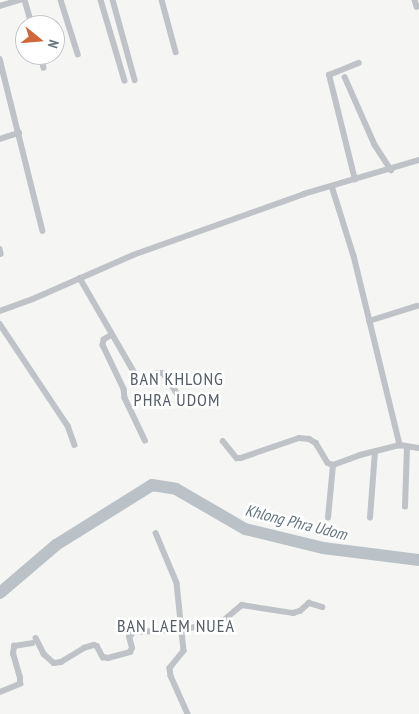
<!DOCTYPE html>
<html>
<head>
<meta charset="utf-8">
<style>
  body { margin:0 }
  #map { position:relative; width:419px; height:714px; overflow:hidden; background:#f5f6f3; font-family:"PT Sans Narrow",sans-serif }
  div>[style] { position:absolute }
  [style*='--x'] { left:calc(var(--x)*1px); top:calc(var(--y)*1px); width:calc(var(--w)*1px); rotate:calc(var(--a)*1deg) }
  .river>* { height:12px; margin:-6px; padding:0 6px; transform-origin:6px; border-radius:6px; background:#bac2c8 }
  .street>* { height:5.5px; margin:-2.75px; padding:0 2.75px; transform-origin:2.75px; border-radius:2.75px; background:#bfc2c6 }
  span { translate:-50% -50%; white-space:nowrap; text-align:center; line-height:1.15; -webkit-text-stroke:5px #fff; paint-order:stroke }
  .water-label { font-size:16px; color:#63747d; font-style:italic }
  .quarter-label { font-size:18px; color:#555d66; letter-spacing:1px }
  .north { position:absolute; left:15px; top:15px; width:50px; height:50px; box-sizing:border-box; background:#fff; border:1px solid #c3c7cc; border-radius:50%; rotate:107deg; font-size:14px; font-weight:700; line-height:20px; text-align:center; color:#687480 }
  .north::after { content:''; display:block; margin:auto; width:18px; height:22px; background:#cf673a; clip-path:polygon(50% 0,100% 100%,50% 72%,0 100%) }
</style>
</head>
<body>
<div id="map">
  <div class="river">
    <div style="--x:0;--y:593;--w:74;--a:-40.6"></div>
    <div style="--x:56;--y:545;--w:113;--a:-32"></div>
    <div style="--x:152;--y:485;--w:24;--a:9"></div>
    <div style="--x:176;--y:489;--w:80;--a:30.1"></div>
    <div style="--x:245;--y:529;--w:80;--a:13.7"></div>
    <div style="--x:323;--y:548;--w:97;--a:7.1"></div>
  </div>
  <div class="street">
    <div style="--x:25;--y:0;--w:26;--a:74"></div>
    <div style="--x:61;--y:0;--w:57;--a:72.5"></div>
    <div style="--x:101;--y:0;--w:84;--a:73.5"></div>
    <div style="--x:113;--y:0;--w:83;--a:74.6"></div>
    <div style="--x:162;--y:0;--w:54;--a:74.9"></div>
    <div style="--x:415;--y:0;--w:7;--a:74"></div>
    <div style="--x:0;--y:6;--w:21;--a:-17"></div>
    <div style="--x:41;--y:55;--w:13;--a:77"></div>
    <div style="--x:0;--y:59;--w:177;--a:76"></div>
    <div style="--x:345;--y:77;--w:74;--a:66.2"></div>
    <div style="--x:375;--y:145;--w:30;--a:57"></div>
    <div style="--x:0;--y:139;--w:20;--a:-18"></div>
    <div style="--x:355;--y:180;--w:108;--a:-103.9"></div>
    <div style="--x:329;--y:75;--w:32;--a:-22"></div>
    <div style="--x:332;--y:186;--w:73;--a:72.6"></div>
    <div style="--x:354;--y:256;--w:195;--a:76.3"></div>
    <div style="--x:0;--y:249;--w:5;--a:79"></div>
    <div style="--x:80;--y:278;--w:120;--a:60"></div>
    <div style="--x:140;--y:382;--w:4;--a:14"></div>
    <div style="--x:144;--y:383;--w:16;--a:-38"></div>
    <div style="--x:157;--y:373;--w:6;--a:0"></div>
    <div style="--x:163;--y:373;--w:28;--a:55"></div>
    <div style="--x:0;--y:311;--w:35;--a:-20"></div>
    <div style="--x:33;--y:299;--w:109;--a:-23.7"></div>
    <div style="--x:133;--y:255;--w:182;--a:-19.6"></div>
    <div style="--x:304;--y:194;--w:120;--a:-16.5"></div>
    <div style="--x:369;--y:321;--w:50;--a:-17.4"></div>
    <div style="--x:0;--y:324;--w:123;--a:56.3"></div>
    <div style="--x:68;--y:426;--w:20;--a:70"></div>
    <div style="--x:112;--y:335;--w:9;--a:148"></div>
    <div style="--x:104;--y:340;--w:5;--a:101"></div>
    <div style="--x:103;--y:345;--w:49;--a:64.5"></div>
    <div style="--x:124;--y:389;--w:9;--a:84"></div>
    <div style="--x:125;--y:398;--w:47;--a:64.5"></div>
    <div style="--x:223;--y:441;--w:22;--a:51"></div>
    <div style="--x:237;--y:458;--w:4;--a:0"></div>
    <div style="--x:241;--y:458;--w:61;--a:-19"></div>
    <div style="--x:299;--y:438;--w:10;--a:6"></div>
    <div style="--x:309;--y:439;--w:8;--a:30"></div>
    <div style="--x:316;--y:443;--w:23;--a:59"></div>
    <div style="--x:328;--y:463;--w:5;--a:22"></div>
    <div style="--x:333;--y:465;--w:29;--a:-20"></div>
    <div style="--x:360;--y:455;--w:41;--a:-14"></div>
    <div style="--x:400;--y:445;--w:19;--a:9"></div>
    <div style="--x:405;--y:507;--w:59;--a:-88.1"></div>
    <div style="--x:328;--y:518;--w:53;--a:-84.6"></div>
    <div style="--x:370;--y:518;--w:66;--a:-85.7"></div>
    <div style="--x:156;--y:533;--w:54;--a:67.2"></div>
    <div style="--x:177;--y:583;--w:68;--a:84.1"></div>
    <div style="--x:184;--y:651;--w:22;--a:129"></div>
    <div style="--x:170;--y:668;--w:8;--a:83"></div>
    <div style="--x:171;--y:676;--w:42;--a:65.9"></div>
    <div style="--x:36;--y:638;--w:18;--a:63"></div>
    <div style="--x:44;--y:654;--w:13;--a:42"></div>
    <div style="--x:54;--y:663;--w:7;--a:-8"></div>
    <div style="--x:61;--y:662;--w:27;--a:-31"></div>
    <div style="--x:84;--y:648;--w:10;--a:-17"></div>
    <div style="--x:94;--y:645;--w:3;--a:18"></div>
    <div style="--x:97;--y:646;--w:13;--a:61"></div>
    <div style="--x:103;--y:657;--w:5;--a:11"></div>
    <div style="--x:108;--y:658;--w:23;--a:-15"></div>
    <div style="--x:130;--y:652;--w:4;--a:-63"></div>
    <div style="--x:132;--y:648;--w:11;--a:-105"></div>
    <div style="--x:129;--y:637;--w:7;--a:-45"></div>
    <div style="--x:134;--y:632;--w:48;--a:-2.4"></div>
    <div style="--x:182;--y:630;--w:43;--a:-13.4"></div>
    <div style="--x:224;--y:620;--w:23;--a:-40"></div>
    <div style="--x:242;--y:605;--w:52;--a:8.9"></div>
    <div style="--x:293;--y:613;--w:7;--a:-16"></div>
    <div style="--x:300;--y:611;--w:12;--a:-42"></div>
    <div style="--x:309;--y:603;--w:14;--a:17"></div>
    <div style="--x:0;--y:692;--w:22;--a:-22"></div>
    <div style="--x:20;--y:684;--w:6;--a:-90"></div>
    <div style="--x:20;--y:678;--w:25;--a:-106"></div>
    <div style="--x:13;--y:654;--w:8;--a:-83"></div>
    <div style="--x:14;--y:646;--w:18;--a:-9"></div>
  </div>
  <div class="water-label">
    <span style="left:296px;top:522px;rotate:14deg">Khlong Phra Udom</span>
  </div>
  <div class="quarter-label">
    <span style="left:177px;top:390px">BAN KHLONG<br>PHRA UDOM</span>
    <span style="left:176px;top:626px">BAN LAEM NUEA</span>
  </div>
  <div class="north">N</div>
</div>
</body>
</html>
